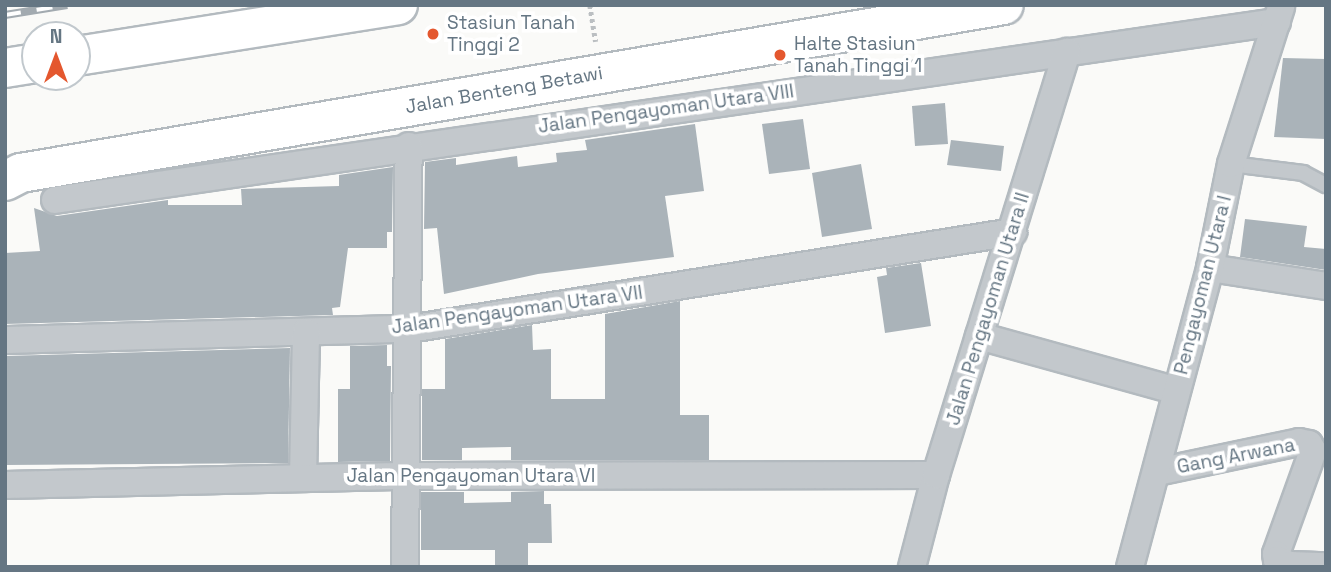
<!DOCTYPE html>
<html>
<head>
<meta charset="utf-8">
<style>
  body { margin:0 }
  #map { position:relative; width:1331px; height:572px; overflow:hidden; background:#fafaf8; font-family:"Space Grotesk",sans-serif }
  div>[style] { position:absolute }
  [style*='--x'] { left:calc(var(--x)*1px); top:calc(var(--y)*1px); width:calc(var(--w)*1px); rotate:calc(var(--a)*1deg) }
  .building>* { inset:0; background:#aab3b9 }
  .path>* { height:4.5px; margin-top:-2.25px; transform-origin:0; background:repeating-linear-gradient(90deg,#bbbfc2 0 3.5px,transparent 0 7px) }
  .roads { filter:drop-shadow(2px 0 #b3babf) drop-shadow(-2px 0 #b3babf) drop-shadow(0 2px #b3babf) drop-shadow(0 -2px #b3babf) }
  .lane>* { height:14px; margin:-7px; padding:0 7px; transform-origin:7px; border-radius:7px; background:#c3c8cc }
  .street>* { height:26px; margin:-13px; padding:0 13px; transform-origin:13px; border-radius:13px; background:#c3c8cc }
  .secondary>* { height:38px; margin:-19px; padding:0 19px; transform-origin:19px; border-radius:19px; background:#fff }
  .rail>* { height:8px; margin-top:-4px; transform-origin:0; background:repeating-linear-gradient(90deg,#fff 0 16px,#a2aab0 0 32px); box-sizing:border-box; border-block:2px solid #a2aab0 }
  .dots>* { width:19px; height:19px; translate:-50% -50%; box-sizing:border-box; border:4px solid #fff; border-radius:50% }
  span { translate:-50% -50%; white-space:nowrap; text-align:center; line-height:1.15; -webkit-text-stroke:7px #fff; paint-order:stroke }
  .poi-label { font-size:19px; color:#657683 }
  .left { translate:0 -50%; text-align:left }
  .street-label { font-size:19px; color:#657683 }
  .frame { position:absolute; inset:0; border:7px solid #657683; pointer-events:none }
  .north { position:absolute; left:21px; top:21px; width:70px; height:70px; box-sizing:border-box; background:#fff; border:2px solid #c1c8cd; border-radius:50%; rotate:0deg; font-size:19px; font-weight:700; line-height:28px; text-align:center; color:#657683 }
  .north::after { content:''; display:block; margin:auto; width:24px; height:32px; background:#e4572e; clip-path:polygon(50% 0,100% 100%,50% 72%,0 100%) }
</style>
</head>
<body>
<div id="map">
  <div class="building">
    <div style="clip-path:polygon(1283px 58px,1326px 59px,1326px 139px,1274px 137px)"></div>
    <div style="clip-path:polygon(945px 103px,948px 144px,915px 146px,912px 106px)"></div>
    <div style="clip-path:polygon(803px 119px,810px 169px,769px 174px,762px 124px)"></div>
    <div style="clip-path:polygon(695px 124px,704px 191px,665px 196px,674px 257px,538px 274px,444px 294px,437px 228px,424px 229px,425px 162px,456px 158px,456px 165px,517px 156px,518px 167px,557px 162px,556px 153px,587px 150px,585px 140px)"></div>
    <div style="clip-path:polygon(951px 140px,1004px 146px,1001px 171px,947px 165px)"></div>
    <div style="clip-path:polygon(861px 164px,872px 229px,822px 237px,812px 173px)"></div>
    <div style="clip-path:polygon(393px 167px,392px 232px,387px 232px,387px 248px,348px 248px,340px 307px,332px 308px,333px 315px,5px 324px,5px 253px,40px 251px,34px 208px,57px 216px,168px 200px,168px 205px,242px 205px,241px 189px,339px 186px,339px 175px)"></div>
    <div style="clip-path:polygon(1245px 219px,1307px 226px,1304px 247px,1326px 249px,1326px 270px,1240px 257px)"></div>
    <div style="clip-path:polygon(921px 263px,931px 326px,885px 333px,877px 277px,887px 275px,886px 268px)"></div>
    <div style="clip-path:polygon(680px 301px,680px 415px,709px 415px,709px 460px,511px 460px,511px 447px,462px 448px,462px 460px,422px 460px,422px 389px,445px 389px,445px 339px,532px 325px,533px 350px,551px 349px,551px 399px,605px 399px,605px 314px)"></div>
    <div style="clip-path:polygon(387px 345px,387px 366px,391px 366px,390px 461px,338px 462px,338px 389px,350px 389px,350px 346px)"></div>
    <div style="clip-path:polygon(290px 348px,288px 463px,5px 465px,5px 356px)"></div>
    <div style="clip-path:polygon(544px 491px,544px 504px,551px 504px,552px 543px,528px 543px,528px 567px,495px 567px,495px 550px,421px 550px,421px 492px,464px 492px,464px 503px,511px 502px,511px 492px)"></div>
  </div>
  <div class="path">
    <div style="--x:590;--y:5;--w:37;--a:81"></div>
  </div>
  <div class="roads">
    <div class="lane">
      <div style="--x:1231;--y:164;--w:73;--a:7.1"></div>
      <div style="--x:1303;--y:173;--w:26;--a:28"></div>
    </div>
    <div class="street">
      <div style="--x:55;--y:200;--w:1235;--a:-8.29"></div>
      <div style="--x:1210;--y:268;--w:117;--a:8.8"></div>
      <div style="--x:979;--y:336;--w:205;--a:15.5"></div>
      <div style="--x:5;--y:340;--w:404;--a:-1.6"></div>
      <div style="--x:409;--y:329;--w:612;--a:-9.12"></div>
      <div style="--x:1157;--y:472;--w:145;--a:-11.9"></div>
      <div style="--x:1299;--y:442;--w:10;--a:11"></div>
      <div style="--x:1309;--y:444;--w:8;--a:60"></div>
      <div style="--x:1313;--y:451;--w:109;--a:109.8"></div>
      <div style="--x:1276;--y:554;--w:6;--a:81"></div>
      <div style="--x:1277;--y:560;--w:14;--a:21"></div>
      <div style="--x:1290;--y:565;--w:36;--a:2"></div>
      <div style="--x:303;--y:478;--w:146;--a:-88.8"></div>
      <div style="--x:5;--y:485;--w:404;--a:-1.3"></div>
      <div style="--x:409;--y:476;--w:527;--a:-0.11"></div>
      <div style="--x:405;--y:567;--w:421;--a:-89.5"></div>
      <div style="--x:912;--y:567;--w:95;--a:-75.4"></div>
      <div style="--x:936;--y:475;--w:443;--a:-72.8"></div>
      <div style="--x:1130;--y:567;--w:310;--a:-75"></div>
      <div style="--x:1210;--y:268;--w:106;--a:-78.6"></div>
      <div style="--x:1231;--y:164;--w:165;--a:-72.3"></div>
    </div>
    <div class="secondary">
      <div style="--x:77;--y:56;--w:325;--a:-9"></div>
      <div style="--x:5;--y:68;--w:30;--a:-9"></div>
      <div style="--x:5;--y:181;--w:18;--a:-27"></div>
      <div style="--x:21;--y:173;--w:997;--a:-9.7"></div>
    </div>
  </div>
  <div class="rail">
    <div style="--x:5;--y:15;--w:63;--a:-9.2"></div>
  </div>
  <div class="dots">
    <div style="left:433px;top:34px;background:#e4572e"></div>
    <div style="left:780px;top:55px;background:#e4572e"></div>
  </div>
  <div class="poi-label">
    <span class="left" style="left:447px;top:34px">Stasiun Tanah<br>Tinggi 2</span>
    <span class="left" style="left:794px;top:55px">Halte Stasiun<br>Tanah Tinggi 1</span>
  </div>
  <div class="street-label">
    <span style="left:504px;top:90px;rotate:-10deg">Jalan Benteng Betawi</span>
    <span style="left:666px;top:109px;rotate:-8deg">Jalan Pengayoman Utara VIII</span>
    <span style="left:1203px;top:285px;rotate:-76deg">Pengayoman Utara I</span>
    <span style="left:988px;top:309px;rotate:-73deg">Jalan Pengayoman Utara II</span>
    <span style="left:517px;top:310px;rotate:-8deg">Jalan Pengayoman Utara VII</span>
    <span style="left:1236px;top:456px;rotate:-11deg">Gang Arwana</span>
    <span style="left:471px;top:476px">Jalan Pengayoman Utara VI</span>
  </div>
  <div class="frame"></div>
  <div class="north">N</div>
</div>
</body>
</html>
